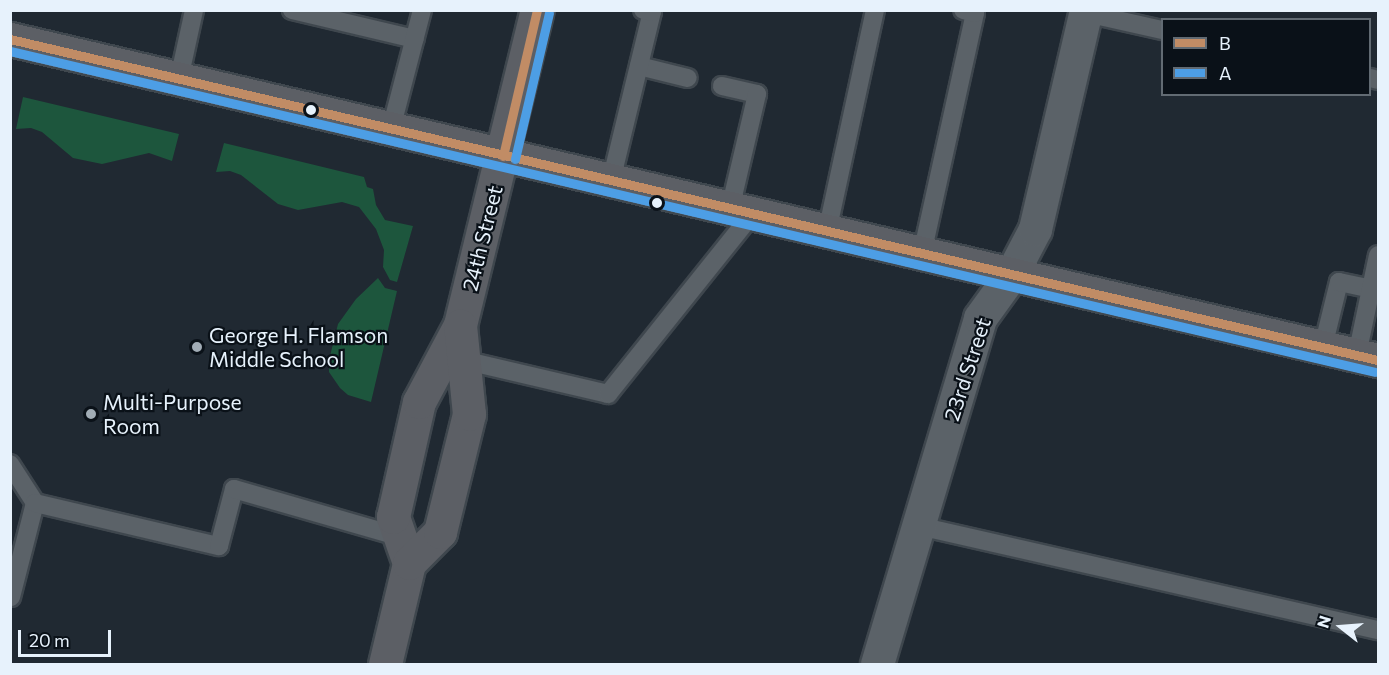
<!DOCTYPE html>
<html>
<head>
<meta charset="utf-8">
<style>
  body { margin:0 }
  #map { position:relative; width:1389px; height:675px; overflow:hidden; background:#202932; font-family:Commissioner,sans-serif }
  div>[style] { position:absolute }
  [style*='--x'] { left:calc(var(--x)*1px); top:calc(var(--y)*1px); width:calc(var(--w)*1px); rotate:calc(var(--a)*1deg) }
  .green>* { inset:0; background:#1d563d }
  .roads { filter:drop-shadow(2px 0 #3f474e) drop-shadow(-2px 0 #3f474e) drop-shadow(0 2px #3f474e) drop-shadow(0 -2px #3f474e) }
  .service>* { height:18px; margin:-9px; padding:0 9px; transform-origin:9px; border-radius:9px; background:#5b6268 }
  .minor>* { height:33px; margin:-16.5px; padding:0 16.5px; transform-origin:16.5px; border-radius:16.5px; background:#5b6268 }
  .secondary>* { height:33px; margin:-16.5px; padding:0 16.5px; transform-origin:16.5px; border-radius:16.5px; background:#5c5f65 }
  .bus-1>* { height:9px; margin:-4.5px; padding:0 4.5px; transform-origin:4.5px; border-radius:4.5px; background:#c18c65 }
  .bus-2>* { height:9px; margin:-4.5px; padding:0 4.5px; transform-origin:4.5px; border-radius:4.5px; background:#4d9ee5 }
  .dots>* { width:16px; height:16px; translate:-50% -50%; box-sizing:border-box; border:3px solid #0a1118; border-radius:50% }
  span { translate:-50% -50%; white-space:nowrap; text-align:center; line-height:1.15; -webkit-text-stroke:4.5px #0a1118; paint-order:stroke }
  .street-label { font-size:21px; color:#e7f2fc }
  .poi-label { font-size:21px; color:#e7f2fc }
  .left { translate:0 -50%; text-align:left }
  .frame { position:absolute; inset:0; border:12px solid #e7f2fc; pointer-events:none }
  .legend { position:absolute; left:1161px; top:18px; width:210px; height:78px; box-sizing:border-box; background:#0a1118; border:2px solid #626b73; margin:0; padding:8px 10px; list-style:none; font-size:18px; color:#e7f2fc }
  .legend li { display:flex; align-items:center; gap:12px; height:30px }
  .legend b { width:30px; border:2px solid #626b73 }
  .north { position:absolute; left:1311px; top:597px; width:60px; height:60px; -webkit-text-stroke:4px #0a1118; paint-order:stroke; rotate:287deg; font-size:16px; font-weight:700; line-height:24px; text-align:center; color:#e7f2fc }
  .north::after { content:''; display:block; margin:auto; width:21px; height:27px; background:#e7f2fc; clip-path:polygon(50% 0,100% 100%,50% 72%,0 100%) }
  .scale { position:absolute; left:18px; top:630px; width:93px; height:27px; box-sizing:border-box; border:3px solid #e7f2fc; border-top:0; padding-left:8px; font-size:18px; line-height:21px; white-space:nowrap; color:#e7f2fc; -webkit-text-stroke:4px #0a1118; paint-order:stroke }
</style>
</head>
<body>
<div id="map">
  <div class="green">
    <div style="clip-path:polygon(23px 97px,179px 134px,172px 161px,149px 153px,102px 164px,73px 158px,42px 132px,31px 128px,16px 129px)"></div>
    <div style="clip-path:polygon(224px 143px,364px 177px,367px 187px,373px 189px,376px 205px,385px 220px,413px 226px,397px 282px,390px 280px,383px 267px,384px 250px,376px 229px,359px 207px,342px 202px,298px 210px,278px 204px,241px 175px,230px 171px,216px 172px)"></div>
    <div style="clip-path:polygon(378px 278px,385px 288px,397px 291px,371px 402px,348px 395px,340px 388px,329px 372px,329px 360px,338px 324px,356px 299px)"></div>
  </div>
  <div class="roads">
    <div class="service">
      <div style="--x:292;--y:10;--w:126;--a:13.3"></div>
      <div style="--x:1086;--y:13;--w:78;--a:12.6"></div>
      <div style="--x:639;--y:66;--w:50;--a:13.8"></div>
      <div style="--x:1370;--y:78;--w:8;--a:14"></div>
      <div style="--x:179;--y:79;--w:71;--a:-77.7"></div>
      <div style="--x:722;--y:86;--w:36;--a:13"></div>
      <div style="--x:757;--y:94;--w:118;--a:103.2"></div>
      <div style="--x:391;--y:129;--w:123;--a:-75.4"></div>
      <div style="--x:611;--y:181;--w:174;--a:-76.4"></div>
      <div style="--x:652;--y:12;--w:9;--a:-167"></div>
      <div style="--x:827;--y:232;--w:227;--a:-77.8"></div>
      <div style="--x:922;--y:254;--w:247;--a:-77.6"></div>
      <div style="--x:975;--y:13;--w:12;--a:-166"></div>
      <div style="--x:1323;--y:347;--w:67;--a:-76.2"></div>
      <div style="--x:1339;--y:282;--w:33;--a:12"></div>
      <div style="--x:1357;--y:355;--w:102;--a:-78.1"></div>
      <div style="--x:463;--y:360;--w:149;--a:13.2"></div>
      <div style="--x:608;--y:394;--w:231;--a:-51.3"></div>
      <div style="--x:10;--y:464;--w:46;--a:57.3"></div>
      <div style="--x:919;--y:526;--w:471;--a:12.8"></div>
      <div style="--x:11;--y:597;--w:97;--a:-75.7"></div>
      <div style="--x:35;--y:503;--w:189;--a:13.2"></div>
      <div style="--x:219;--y:546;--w:59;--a:-75.3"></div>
      <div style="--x:234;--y:489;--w:173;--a:16.1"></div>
    </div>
    <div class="minor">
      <div style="--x:877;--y:664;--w:361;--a:-73.4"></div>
      <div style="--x:980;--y:318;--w:53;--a:-54.2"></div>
      <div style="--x:1011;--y:275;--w:52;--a:-62.4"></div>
      <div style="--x:1035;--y:229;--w:225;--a:-76.9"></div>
    </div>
    <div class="secondary">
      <div style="--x:10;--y:39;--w:1405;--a:13.21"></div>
      <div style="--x:409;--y:563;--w:49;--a:-109.2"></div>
      <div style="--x:393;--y:517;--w:118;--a:-77.3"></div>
      <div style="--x:419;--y:402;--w:87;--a:-62"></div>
      <div style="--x:460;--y:325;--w:324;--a:-76.3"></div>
      <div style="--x:385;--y:664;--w:104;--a:-76.6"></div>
      <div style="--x:409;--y:563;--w:44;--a:-45"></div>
      <div style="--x:440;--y:532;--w:122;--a:-76.2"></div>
      <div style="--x:469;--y:414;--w:89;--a:-95.8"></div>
    </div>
  </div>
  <div class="bus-1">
    <div style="--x:10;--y:39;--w:1405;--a:13.21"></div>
    <div style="--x:503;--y:156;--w:150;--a:-76.9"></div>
  </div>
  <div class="bus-2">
    <div style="--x:10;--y:51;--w:1402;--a:13.23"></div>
    <div style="--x:515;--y:159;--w:150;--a:-76.9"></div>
  </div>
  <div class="dots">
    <div style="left:311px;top:110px;background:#e7f2fc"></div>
    <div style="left:657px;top:203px;background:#e7f2fc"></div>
    <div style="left:197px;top:347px;background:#a1acb5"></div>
    <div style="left:91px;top:414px;background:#a1acb5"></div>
  </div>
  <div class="street-label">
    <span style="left:482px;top:238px;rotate:-76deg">24th Street</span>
    <span style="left:967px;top:369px;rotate:-72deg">23rd Street</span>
  </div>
  <div class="poi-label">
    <span class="left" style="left:209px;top:347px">George H. Flamson<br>Middle School</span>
    <span class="left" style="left:103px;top:414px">Multi-Purpose<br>Room</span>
  </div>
  <div class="frame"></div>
  <ul class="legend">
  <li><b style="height:8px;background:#c18c65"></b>B</li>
  <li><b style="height:8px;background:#4d9ee5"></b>A</li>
  </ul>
  <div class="north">N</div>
  <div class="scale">20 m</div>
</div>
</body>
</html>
